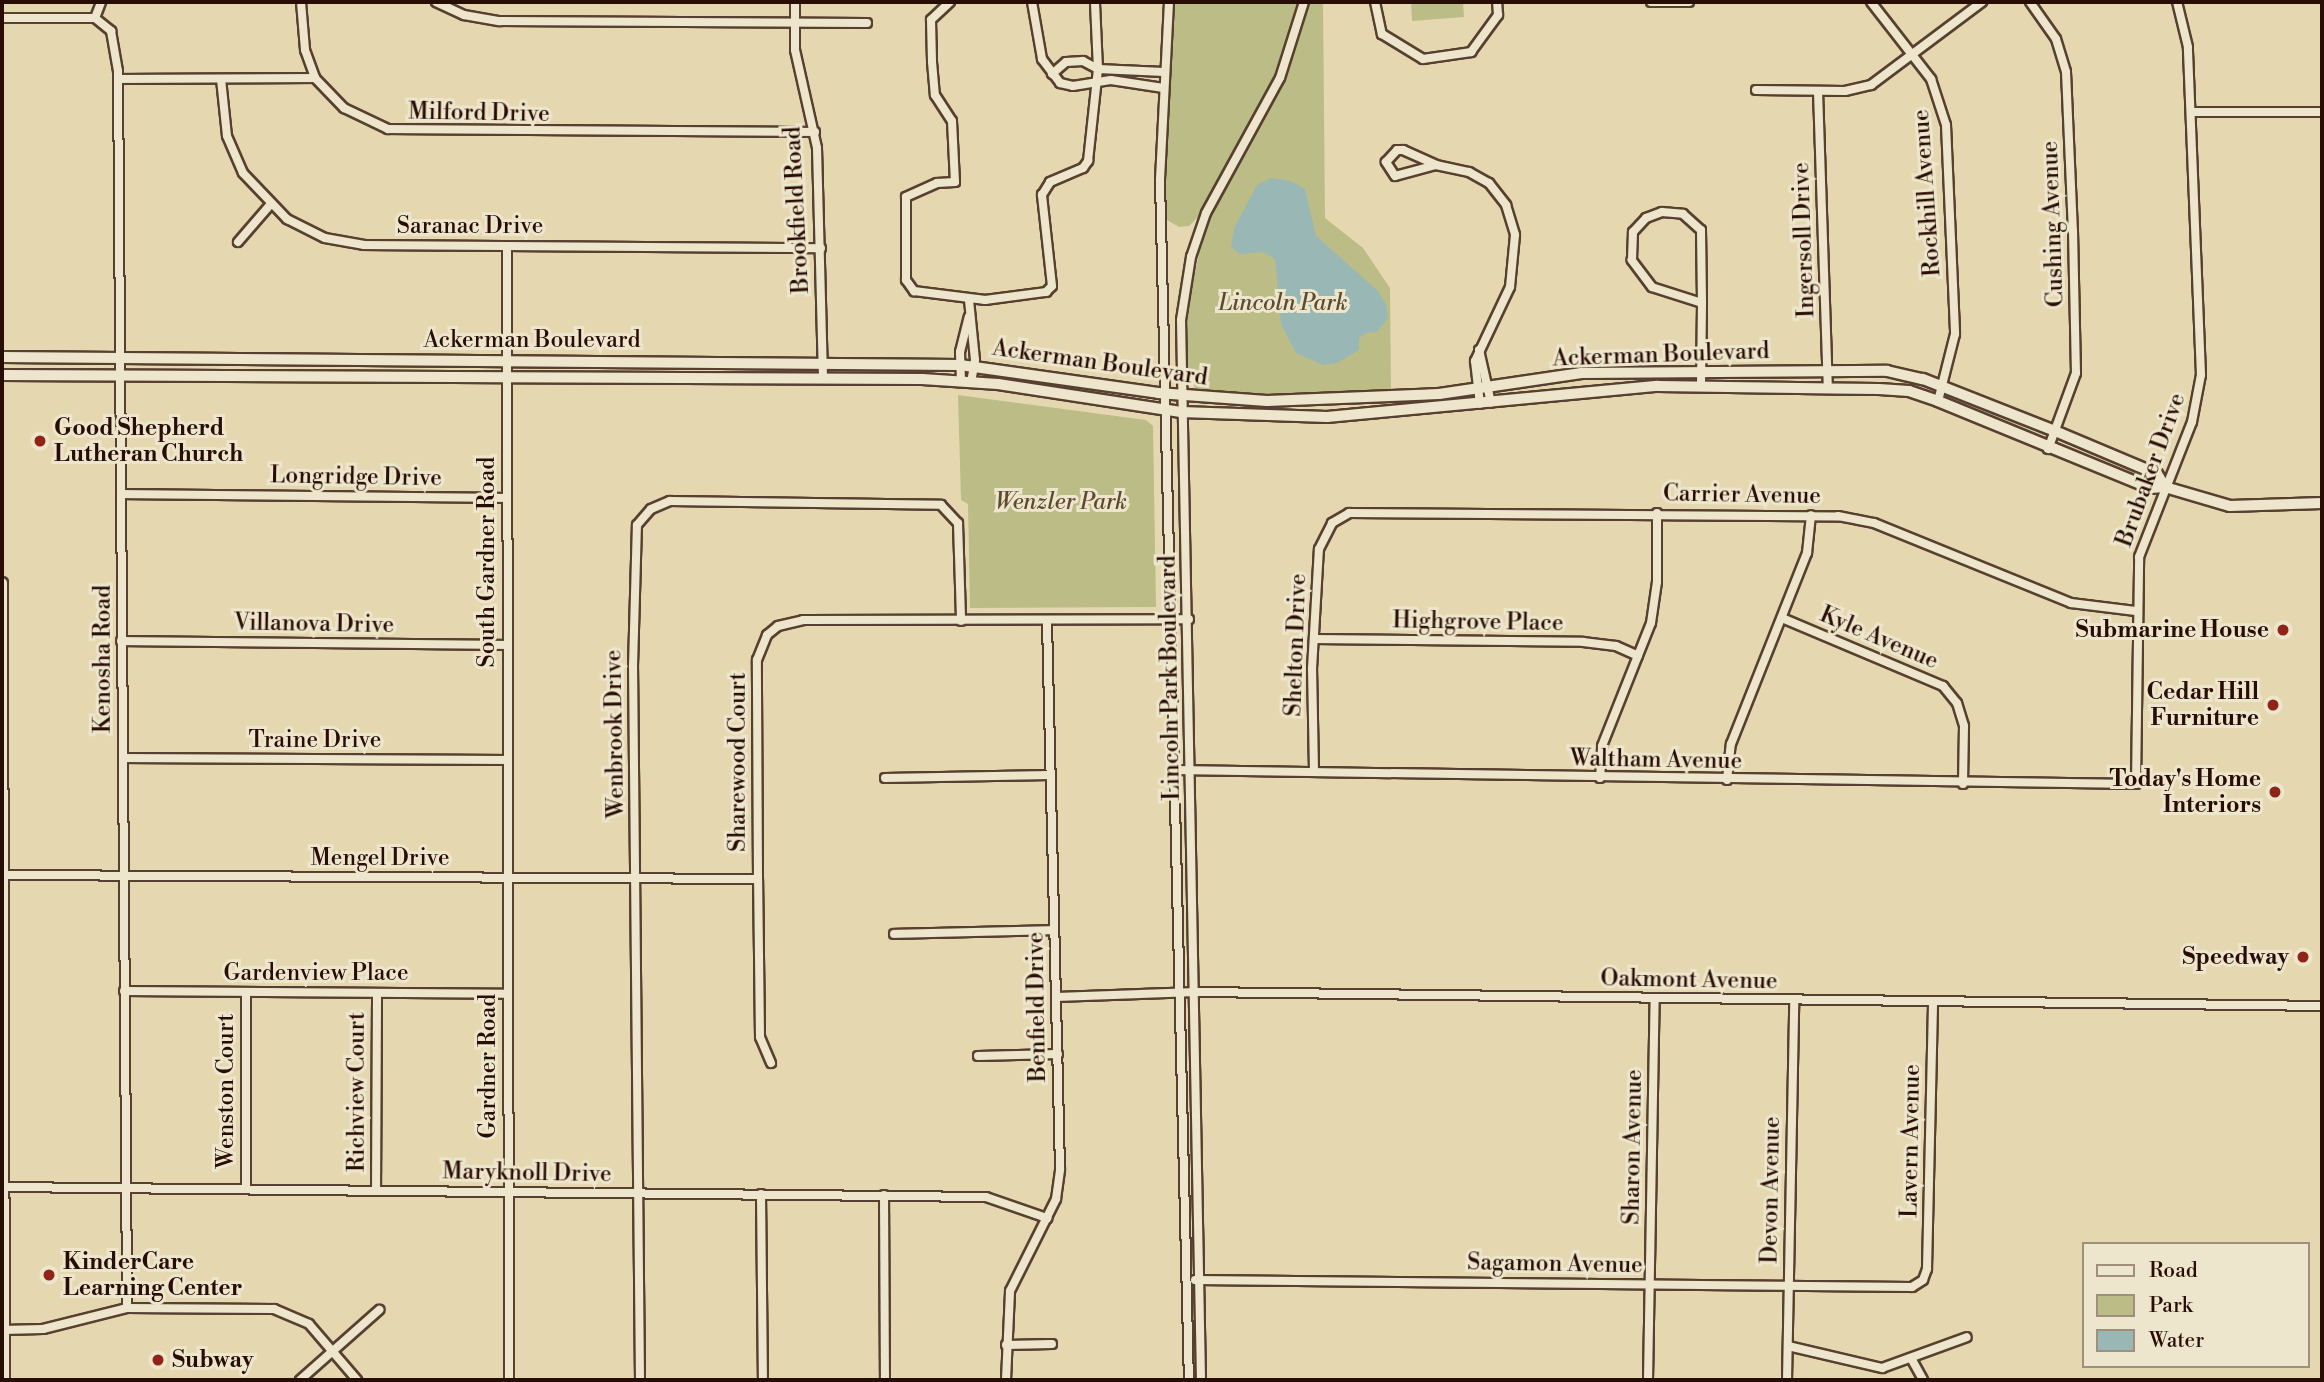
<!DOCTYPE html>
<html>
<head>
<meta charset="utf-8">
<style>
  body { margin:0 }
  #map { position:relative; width:2324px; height:1382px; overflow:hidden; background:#e5d8b1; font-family:"Libre Bodoni",serif }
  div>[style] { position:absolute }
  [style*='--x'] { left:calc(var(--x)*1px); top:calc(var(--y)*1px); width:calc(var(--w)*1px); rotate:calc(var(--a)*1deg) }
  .green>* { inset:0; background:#bcbc87 }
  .water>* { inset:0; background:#99b8b5 }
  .roads { filter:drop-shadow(2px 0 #57402f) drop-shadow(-2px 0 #57402f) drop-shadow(0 2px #57402f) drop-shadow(0 -2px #57402f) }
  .minor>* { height:8px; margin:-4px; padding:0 4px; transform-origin:4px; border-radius:4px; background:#eee6cc }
  .tertiary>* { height:10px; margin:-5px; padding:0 5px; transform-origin:5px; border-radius:5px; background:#eee6cc }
  .secondary>* { height:10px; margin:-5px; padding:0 5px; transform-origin:5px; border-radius:5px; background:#eee6cc }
  .dots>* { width:19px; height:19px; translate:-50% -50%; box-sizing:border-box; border:4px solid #eee6cc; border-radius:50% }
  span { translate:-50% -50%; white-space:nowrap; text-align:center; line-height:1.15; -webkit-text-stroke:6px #eee6cc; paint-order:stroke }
  .street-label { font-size:23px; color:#280d04 }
  .park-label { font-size:23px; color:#5c4a32; font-style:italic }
  .poi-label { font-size:23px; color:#280d04; font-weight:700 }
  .left { translate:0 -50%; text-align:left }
  .right { translate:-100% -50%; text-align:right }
  .frame { position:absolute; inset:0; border:4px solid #280d04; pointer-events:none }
  .legend { position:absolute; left:2082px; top:1242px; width:228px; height:126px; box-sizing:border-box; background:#eee6cc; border:2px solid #9f8f7c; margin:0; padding:9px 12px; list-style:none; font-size:21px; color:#280d04 }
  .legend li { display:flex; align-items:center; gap:14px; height:35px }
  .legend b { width:35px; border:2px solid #9f8f7c }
</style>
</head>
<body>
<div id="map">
  <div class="green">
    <div style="clip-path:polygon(1173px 2px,1299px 2px,1272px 82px,1200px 215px,1189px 226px,1179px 227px,1167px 220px,1165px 208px)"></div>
    <div style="clip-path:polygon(1309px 2px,1323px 2px,1325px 218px,1363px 248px,1390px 288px,1391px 392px,1305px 396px,1197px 390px,1185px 374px,1185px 320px,1203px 235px,1229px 176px,1280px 89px)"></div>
    <div style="clip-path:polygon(1411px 2px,1463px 2px,1464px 17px,1412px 21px)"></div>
    <div style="clip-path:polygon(958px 395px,1146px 420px,1153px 426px,1156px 607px,970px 608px,968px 504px,961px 500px)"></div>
  </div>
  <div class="water">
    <div style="clip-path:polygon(1271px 178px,1290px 181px,1305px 189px,1316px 236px,1377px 290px,1386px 304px,1388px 318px,1377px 332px,1366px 333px,1359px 338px,1359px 350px,1337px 363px,1323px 365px,1296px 353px,1281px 324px,1275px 259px,1263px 252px,1240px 254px,1231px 247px,1234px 228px,1257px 185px)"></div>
  </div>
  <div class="roads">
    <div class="minor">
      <div style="--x:301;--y:2;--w:48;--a:85.2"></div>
      <div style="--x:305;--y:50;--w:30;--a:70"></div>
      <div style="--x:315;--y:78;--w:42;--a:46"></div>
      <div style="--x:344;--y:108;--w:49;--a:25.5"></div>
      <div style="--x:388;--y:129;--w:427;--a:0.4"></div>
      <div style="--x:436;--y:2;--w:31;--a:25"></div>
      <div style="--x:464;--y:15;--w:36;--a:10"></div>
      <div style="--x:499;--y:21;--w:368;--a:0.3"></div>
      <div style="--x:795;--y:2;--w:48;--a:90"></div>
      <div style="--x:795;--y:50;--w:100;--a:77.3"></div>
      <div style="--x:817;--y:148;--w:229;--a:88.5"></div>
      <div style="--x:950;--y:2;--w:26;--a:137"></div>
      <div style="--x:931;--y:20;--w:42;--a:88.6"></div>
      <div style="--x:932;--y:62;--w:33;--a:85"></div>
      <div style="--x:935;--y:95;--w:31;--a:57"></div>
      <div style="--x:952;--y:121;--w:61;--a:87.2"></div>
      <div style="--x:955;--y:182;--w:18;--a:177"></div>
      <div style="--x:937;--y:183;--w:34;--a:156"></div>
      <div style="--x:906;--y:197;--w:83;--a:90"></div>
      <div style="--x:906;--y:280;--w:14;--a:54"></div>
      <div style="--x:914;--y:291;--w:72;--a:7.2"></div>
      <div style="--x:985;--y:300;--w:62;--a:-7.5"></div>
      <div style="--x:1046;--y:292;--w:8;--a:-45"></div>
      <div style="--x:1052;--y:286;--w:92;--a:-96.3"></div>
      <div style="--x:1042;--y:195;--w:15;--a:-58"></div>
      <div style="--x:1050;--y:182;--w:36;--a:-23"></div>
      <div style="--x:1083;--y:168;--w:9;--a:-54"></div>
      <div style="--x:1088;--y:161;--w:93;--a:-83.8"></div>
      <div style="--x:1098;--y:69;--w:67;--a:-92.6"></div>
      <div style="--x:1032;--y:2;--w:58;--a:80"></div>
      <div style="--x:1042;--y:59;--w:30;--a:53"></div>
      <div style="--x:1060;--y:83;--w:13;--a:13"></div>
      <div style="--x:1073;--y:86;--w:38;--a:-9"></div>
      <div style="--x:1111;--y:80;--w:53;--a:8.7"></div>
      <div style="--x:1169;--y:2;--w:178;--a:92.9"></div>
      <div style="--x:1160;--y:180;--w:1200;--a:88.62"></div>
      <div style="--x:1375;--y:2;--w:33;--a:78"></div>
      <div style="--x:1382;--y:34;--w:48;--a:31.4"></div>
      <div style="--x:1423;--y:59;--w:49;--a:-8.3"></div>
      <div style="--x:1471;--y:52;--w:46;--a:-53.9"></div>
      <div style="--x:1498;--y:15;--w:13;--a:-94"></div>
      <div style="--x:1651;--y:2;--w:38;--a:0"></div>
      <div style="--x:1871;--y:2;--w:98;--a:52.1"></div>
      <div style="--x:1931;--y:79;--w:48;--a:71.9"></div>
      <div style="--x:1946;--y:125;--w:209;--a:87.5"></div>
      <div style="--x:1955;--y:334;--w:69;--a:104.2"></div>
      <div style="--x:2030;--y:2;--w:45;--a:54.9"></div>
      <div style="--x:2056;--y:39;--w:34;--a:73"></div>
      <div style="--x:2066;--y:72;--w:159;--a:87.5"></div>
      <div style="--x:2073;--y:231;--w:142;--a:88.8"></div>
      <div style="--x:2076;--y:373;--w:81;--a:110.2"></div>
      <div style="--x:2;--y:18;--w:93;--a:0"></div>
      <div style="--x:95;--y:18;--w:21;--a:39"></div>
      <div style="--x:111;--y:31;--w:41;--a:80.1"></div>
      <div style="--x:118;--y:71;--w:1237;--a:89.58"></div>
      <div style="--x:95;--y:18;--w:17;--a:-69"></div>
      <div style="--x:1052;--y:74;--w:18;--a:-41"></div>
      <div style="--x:1066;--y:62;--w:17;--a:-3"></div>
      <div style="--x:1083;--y:61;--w:17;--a:28"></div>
      <div style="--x:1098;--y:69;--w:66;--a:2.6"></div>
      <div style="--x:119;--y:79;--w:196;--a:-0.3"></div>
      <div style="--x:221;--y:79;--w:57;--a:84"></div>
      <div style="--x:227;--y:136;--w:40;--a:66.6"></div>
      <div style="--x:243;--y:173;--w:64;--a:46.3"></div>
      <div style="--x:287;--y:219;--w:42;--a:26.6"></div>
      <div style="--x:325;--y:238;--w:40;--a:10"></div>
      <div style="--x:364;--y:245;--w:457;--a:0.4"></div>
      <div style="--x:1756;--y:90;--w:89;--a:0.6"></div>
      <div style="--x:1845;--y:91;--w:27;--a:-13"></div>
      <div style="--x:1871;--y:85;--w:139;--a:-36.8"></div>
      <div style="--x:1818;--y:91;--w:297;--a:88.1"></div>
      <div style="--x:2192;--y:112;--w:130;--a:0"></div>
      <div style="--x:1397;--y:150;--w:6;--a:0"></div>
      <div style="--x:1403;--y:150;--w:36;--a:24"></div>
      <div style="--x:1436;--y:165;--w:42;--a:165"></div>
      <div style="--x:1395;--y:176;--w:17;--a:-123"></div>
      <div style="--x:1386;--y:162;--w:16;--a:-47"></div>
      <div style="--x:1436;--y:165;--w:34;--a:12"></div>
      <div style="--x:1469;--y:172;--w:23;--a:29"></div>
      <div style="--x:1489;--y:183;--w:28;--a:52"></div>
      <div style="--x:1506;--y:205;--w:31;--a:73"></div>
      <div style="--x:1515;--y:235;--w:52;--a:95.5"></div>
      <div style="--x:1510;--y:287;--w:82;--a:115.3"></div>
      <div style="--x:1475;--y:361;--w:43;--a:83.4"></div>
      <div style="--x:1662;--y:212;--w:21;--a:5"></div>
      <div style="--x:1683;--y:214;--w:24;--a:42"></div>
      <div style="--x:1701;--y:230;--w:73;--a:89.2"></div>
      <div style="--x:1702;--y:303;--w:52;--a:-162.3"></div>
      <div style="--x:1652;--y:287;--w:34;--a:-127"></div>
      <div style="--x:1632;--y:260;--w:28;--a:-88"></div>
      <div style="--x:1633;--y:232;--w:19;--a:-47"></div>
      <div style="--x:1646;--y:218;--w:17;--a:-21"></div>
      <div style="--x:238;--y:242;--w:49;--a:-49.1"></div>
      <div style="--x:507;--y:247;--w:1133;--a:89.9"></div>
      <div style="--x:969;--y:300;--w:60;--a:84.3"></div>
      <div style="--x:975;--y:360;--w:22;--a:100"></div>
      <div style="--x:1479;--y:350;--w:54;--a:77.2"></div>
      <div style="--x:961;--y:381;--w:29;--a:-92"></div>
      <div style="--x:960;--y:352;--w:36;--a:-76"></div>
      <div style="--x:1701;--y:386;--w:83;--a:-89.3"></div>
      <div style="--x:121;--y:494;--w:386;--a:0.6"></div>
      <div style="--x:1782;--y:618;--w:175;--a:22.9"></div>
      <div style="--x:1943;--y:686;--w:22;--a:51"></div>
      <div style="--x:1957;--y:703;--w:24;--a:73"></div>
      <div style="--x:1964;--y:726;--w:58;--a:91"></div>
      <div style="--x:1314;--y:639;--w:269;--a:0.6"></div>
      <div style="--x:1583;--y:642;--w:33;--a:7"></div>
      <div style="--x:1616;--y:646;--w:24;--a:24"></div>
      <div style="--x:121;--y:641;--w:386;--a:0.6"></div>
      <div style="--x:123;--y:758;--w:383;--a:0.3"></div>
      <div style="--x:1175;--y:770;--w:961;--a:0.83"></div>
      <div style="--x:2136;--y:784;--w:227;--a:-89.2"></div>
      <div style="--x:2139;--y:557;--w:145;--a:-68.6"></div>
      <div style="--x:2192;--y:422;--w:48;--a:-79.2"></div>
      <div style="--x:2201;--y:375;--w:328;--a:-92.3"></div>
      <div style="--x:2188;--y:47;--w:46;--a:-103.7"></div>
      <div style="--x:1314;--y:771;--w:102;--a:-91.1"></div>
      <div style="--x:1312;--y:669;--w:120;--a:-86.7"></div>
      <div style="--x:1319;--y:549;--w:29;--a:-63"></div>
      <div style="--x:1332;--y:523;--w:20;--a:-30"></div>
      <div style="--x:1349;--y:513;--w:489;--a:0.4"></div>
      <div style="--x:1838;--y:516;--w:37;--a:11"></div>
      <div style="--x:1874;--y:523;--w:213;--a:22.1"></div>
      <div style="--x:2071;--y:603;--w:65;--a:7"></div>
      <div style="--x:885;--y:778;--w:165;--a:-1"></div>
      <div style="--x:1600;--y:778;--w:32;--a:-86"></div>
      <div style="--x:1602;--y:746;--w:132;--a:-68.3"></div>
      <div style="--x:1651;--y:623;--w:41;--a:-81.7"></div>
      <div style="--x:1657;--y:582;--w:69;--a:-90"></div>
      <div style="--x:1727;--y:780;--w:36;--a:-84"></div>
      <div style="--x:1731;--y:744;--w:206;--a:-68.3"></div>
      <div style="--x:1807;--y:553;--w:38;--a:-84"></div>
      <div style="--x:2;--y:875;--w:756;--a:0.3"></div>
      <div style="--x:894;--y:934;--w:160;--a:-1.4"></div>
      <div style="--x:124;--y:991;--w:383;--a:0.4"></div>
      <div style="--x:1056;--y:997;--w:141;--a:-2"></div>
      <div style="--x:1197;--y:992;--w:1125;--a:0.71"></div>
      <div style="--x:978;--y:1056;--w:80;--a:-1.4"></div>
      <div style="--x:771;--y:1063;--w:28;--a:-113"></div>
      <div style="--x:760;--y:1037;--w:158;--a:-90.7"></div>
      <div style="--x:758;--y:879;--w:219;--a:-90.3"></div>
      <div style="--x:757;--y:660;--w:27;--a:-68"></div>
      <div style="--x:767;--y:635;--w:14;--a:-39"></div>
      <div style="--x:778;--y:626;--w:26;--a:-13"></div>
      <div style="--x:803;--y:620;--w:386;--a:-0.1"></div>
      <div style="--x:2;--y:1187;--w:984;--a:0.58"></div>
      <div style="--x:986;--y:1197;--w:65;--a:19"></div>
      <div style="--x:246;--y:1189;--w:197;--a:-90"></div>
      <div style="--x:376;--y:1191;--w:198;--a:-89.7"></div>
      <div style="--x:761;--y:1194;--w:186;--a:89.4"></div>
      <div style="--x:884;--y:1195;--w:185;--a:89.7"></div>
      <div style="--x:1195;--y:1280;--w:717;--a:0.56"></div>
      <div style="--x:1912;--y:1287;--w:13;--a:-32"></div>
      <div style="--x:1923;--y:1280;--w:12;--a:-70"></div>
      <div style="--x:1927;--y:1269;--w:267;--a:-88.7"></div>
      <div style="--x:2;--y:1330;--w:41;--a:-1.4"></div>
      <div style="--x:43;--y:1329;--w:87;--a:-14"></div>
      <div style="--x:127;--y:1308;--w:147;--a:0.4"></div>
      <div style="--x:274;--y:1309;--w:38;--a:23"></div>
      <div style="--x:309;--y:1324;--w:74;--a:49.4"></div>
      <div style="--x:1006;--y:1345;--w:46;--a:-1.2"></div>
      <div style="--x:1788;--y:1346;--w:97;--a:13.2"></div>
      <div style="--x:1882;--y:1368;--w:90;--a:-20"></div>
      <div style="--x:1911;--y:1358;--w:25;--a:61"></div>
      <div style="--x:300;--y:1380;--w:106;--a:-41.5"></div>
      <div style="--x:640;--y:1380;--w:714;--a:-90.56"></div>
      <div style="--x:633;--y:666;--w:141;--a:-88.4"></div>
      <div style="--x:637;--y:525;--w:21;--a:-49"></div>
      <div style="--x:651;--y:509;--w:21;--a:-23"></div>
      <div style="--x:670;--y:501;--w:271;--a:0.8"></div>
      <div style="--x:941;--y:505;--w:25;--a:47"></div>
      <div style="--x:958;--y:523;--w:98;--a:88.2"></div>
      <div style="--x:1006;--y:1380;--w:89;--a:-87.4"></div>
      <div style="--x:1010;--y:1291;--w:103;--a:-63.4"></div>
      <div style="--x:1056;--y:1199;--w:30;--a:-82"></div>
      <div style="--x:1060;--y:1169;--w:547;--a:-91.36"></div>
      <div style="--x:1201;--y:1380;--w:1060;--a:-91.08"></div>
      <div style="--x:1181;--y:320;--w:64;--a:-81"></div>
      <div style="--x:1191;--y:257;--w:46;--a:-71.2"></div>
      <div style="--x:1206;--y:213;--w:154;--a:-61.3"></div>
      <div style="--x:1280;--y:78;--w:80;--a:-72.5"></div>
      <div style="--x:1648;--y:1380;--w:382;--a:-89"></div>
      <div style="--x:1787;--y:1380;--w:380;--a:-88.9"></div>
    </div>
    <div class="tertiary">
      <div style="--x:2;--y:357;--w:958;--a:0.48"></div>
      <div style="--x:960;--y:365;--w:200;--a:8"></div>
      <div style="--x:1158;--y:393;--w:109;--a:4.2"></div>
      <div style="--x:1267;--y:401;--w:172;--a:-2.3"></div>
      <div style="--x:1439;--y:394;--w:144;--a:-8.4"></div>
      <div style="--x:1581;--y:373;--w:306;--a:-0.4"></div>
      <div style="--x:1887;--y:371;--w:37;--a:13"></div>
      <div style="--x:1923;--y:379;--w:142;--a:21.5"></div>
      <div style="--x:2055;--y:431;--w:111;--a:22.9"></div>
      <div style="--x:2157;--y:474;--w:15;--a:58"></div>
      <div style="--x:2;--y:375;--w:920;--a:0.25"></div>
      <div style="--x:922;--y:379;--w:76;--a:3.8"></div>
      <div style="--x:998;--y:384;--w:185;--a:8.7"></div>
      <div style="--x:1181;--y:412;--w:146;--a:2"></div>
      <div style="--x:1327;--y:417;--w:332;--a:-5.4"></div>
      <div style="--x:1658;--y:386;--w:221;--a:0.8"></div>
      <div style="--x:1879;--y:389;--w:30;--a:4"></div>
      <div style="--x:1909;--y:391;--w:31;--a:19"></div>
      <div style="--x:1938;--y:401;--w:229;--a:22.3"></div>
      <div style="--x:2150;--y:488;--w:15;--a:-4"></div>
      <div style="--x:2165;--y:487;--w:68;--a:16.3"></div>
      <div style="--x:2230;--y:506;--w:92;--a:-1.9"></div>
    </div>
    <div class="secondary">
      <div style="--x:2;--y:583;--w:797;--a:89.86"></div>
    </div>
  </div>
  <div class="dots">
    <div style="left:40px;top:441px;background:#8f2418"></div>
    <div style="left:2283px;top:630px;background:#8f2418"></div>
    <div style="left:2273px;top:705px;background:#8f2418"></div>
    <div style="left:2275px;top:792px;background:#8f2418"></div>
    <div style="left:2303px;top:957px;background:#8f2418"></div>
    <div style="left:49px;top:1275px;background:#8f2418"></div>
    <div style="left:158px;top:1360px;background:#8f2418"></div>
  </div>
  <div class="street-label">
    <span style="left:479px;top:113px;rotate:1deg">Milford Drive</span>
    <span style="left:1927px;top:193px;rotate:-94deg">Rockhill Avenue</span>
    <span style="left:797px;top:210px;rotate:-93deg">Brookfield Road</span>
    <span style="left:2053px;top:224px;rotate:-92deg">Cushing Avenue</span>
    <span style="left:470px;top:226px">Saranac Drive</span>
    <span style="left:1804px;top:240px;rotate:-92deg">Ingersoll Drive</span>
    <span style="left:532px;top:340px">Ackerman Boulevard</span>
    <span style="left:1661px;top:355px;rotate:-2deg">Ackerman Boulevard</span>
    <span style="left:1100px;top:363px;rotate:8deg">Ackerman Boulevard</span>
    <span style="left:2151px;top:470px;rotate:-70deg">Brubaker Drive</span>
    <span style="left:356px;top:477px;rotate:1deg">Longridge Drive</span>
    <span style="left:1742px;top:495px;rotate:1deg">Carrier Avenue</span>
    <span style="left:487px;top:562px;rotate:-90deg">South Gardner Road</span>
    <span style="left:1478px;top:622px;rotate:1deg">Highgrove Place</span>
    <span style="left:314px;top:624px;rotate:1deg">Villanova Drive</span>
    <span style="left:1879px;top:638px;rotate:23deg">Kyle Avenue</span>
    <span style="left:1296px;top:645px;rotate:-88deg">Shelton Drive</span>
    <span style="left:103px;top:659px;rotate:-90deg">Kenosha Road</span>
    <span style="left:1170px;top:678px;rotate:-91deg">Lincoln Park Boulevard</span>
    <span style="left:615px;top:734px;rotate:-91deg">Wenbrook Drive</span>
    <span style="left:315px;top:740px">Traine Drive</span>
    <span style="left:1656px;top:760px;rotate:1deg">Waltham Avenue</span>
    <span style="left:738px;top:762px;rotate:-90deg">Sharewood Court</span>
    <span style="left:380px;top:858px">Mengel Drive</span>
    <span style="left:316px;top:973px">Gardenview Place</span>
    <span style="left:1689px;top:980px;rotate:1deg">Oakmont Avenue</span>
    <span style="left:1037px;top:1007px;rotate:-91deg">Benfield Drive</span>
    <span style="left:488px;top:1066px;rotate:-90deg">Gardner Road</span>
    <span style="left:226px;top:1091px;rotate:-90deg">Wenston Court</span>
    <span style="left:357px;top:1092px;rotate:-90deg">Richview Court</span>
    <span style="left:1911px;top:1141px;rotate:-89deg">Lavern Avenue</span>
    <span style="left:1633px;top:1147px;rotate:-89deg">Sharon Avenue</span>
    <span style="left:527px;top:1173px;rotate:1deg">Maryknoll Drive</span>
    <span style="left:1771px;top:1190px;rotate:-89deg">Devon Avenue</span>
    <span style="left:1555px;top:1264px;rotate:1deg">Sagamon Avenue</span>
  </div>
  <div class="park-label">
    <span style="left:1283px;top:303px">Lincoln Park</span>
    <span style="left:1061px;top:502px">Wenzler Park</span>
  </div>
  <div class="poi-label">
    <span class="left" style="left:54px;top:441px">Good Shepherd<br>Lutheran Church</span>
    <span class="right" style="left:2269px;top:630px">Submarine House</span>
    <span class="right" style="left:2259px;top:705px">Cedar Hill<br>Furniture</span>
    <span class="right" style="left:2261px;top:792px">Today's Home<br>Interiors</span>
    <span class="right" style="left:2289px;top:957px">Speedway</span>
    <span class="left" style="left:63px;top:1275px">KinderCare<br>Learning Center</span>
    <span class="left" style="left:172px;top:1360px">Subway</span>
  </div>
  <div class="frame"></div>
  <ul class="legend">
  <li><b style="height:9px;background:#eee6cc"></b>Road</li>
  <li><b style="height:19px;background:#bcbc87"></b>Park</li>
  <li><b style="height:19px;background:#99b8b5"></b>Water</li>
  </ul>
</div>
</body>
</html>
